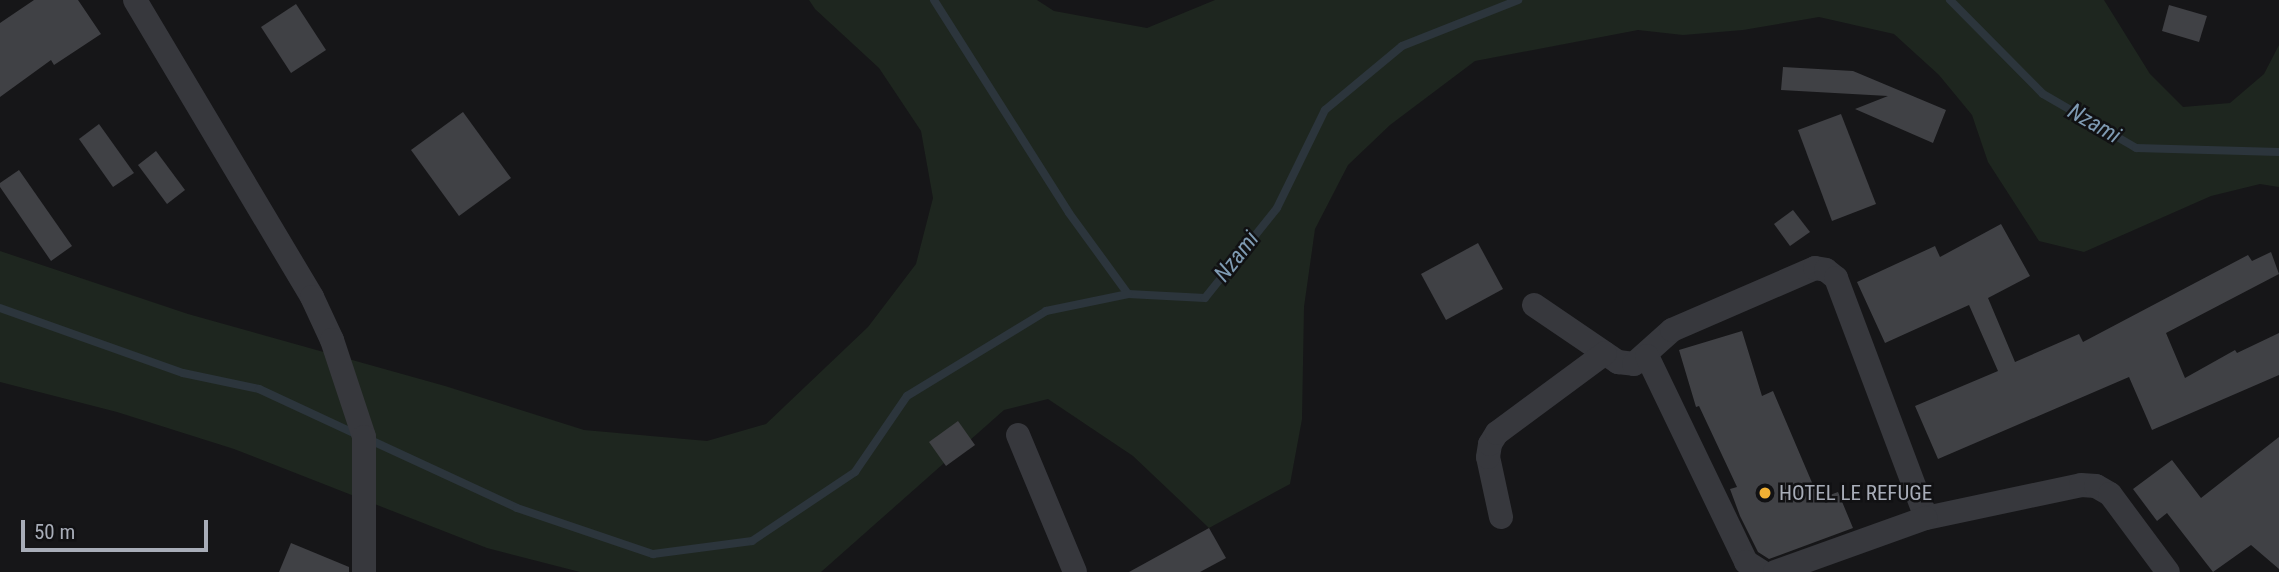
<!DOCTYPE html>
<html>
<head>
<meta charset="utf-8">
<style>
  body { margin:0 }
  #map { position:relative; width:2279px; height:572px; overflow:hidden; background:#161618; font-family:"Roboto Condensed",sans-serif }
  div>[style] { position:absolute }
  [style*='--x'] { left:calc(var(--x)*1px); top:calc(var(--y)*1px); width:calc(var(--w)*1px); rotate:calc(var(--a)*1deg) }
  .green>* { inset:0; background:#1e261f }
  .stream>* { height:8px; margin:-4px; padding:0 4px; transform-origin:4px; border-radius:4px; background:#2c353c }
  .building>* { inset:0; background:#404145 }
  .minor>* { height:24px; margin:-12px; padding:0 12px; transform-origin:12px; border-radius:12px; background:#37383d }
  .dots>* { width:19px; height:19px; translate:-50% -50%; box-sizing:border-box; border:4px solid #111113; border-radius:50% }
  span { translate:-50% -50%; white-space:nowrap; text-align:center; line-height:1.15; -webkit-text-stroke:5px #111113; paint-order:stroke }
  .poi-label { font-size:21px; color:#a8adb8 }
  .left { translate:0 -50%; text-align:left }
  .water-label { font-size:23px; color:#7f9bb3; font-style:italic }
  .scale { position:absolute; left:21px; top:520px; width:187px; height:32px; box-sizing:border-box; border:4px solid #a8adb8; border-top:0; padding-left:9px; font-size:21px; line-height:24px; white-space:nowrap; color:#a8adb8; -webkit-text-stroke:5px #111113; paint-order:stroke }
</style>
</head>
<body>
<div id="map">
  <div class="green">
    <div style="clip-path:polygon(809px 0,1037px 0,1054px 11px,1147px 28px,1215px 0,2104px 0,2150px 74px,2183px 107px,2230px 103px,2264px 74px,2279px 45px,2279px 187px,2260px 184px,2211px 196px,2084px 252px,2039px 241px,1988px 162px,1972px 115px,1939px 75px,1894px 34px,1819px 17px,1743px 30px,1683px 35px,1638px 30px,1475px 61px,1390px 125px,1348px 165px,1315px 229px,1304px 307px,1302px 419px,1290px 484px,1209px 528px,1133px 456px,1048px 399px,1004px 410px,821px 572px,580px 572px,487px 548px,234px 449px,117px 412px,0 382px,0 251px,188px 314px,445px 386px,584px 430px,707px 441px,766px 424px,868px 327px,916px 264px,933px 198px,921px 131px,879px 68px,815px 9px)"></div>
  </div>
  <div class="stream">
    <div style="--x:934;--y:0;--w:252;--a:57.6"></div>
    <div style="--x:1069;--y:213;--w:100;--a:53.9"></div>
    <div style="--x:1128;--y:294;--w:77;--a:3"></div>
    <div style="--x:1205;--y:298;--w:115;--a:-51.3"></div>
    <div style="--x:1277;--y:208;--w:109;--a:-63.9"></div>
    <div style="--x:1325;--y:110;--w:100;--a:-39.7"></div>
    <div style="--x:1402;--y:46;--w:125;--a:-21.6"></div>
    <div style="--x:1950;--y:0;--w:132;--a:45.3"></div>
    <div style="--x:2043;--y:94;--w:108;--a:30.1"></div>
    <div style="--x:2136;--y:148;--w:143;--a:1.6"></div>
    <div style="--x:0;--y:308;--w:194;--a:19.6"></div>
    <div style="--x:183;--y:373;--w:78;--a:11.9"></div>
    <div style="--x:259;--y:389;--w:107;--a:24.9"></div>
    <div style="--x:368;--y:439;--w:164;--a:24.8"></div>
    <div style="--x:517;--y:508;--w:144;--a:18.7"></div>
    <div style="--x:653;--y:554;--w:100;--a:-7.5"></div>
    <div style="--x:752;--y:541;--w:124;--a:-33.8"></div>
    <div style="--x:855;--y:472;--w:92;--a:-55.6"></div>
    <div style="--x:907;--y:396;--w:163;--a:-31.4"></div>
    <div style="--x:1046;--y:311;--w:84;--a:-11.7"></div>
  </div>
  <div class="building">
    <div style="clip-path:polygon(34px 0,78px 0,101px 34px,54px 65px,51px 60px,0 97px,0 23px)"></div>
    <div style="clip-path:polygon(296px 4px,326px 50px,291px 73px,261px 27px)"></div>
    <div style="clip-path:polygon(2169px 5px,2207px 16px,2199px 42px,2162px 31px)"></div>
    <div style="clip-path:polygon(1783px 67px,1853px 71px,1946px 110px,1933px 143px,1855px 109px,1888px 96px,1781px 90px)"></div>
    <div style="clip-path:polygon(463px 112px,511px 178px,459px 216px,411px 150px)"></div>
    <div style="clip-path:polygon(1841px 114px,1876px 204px,1832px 221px,1798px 130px)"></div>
    <div style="clip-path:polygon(99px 124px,134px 173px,113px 187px,79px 139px)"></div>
    <div style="clip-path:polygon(156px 151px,185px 190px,167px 204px,138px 165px)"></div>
    <div style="clip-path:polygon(19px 170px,72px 246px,51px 261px,0 187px,0 183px)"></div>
    <div style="clip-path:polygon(1793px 210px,1810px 232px,1790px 246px,1774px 224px)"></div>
    <div style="clip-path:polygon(2001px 224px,2030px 276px,1988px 298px,2015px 362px,2079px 334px,2083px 342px,2248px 255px,2252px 261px,2271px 252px,2279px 274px,2166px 333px,2185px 378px,2235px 350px,2237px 353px,2279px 333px,2279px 375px,2152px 430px,2129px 377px,1938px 459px,1915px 406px,1998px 371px,1969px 305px,1885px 343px,1857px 282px,1935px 246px,1940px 257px)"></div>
    <div style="clip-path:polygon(1478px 243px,1503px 289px,1446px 320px,1421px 274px)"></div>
    <div style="clip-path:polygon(1742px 331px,1762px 396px,1773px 391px,1819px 499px,1838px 492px,1853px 528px,1769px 559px,1758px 552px,1740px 516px,1730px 489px,1737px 487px,1699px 406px,1696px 407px,1679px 350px)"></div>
    <div style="clip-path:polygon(958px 421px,975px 445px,946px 466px,929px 442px)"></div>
    <div style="clip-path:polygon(2279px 437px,2279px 569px,2251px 545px,2213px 572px,2167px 513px,2157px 521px,2133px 489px,2172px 460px,2201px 498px)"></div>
    <div style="clip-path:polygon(1209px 528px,1226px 558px,1200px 572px,1129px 572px)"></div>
    <div style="clip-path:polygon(291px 543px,349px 567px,349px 572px,279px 572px)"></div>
  </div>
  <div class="minor">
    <div style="--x:135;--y:0;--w:346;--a:59.2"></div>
    <div style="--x:312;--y:297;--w:47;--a:65.1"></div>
    <div style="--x:332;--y:340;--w:102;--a:71.7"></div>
    <div style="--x:364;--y:437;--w:135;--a:90"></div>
    <div style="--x:1534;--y:305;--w:102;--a:34.2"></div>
    <div style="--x:1618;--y:362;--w:16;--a:7"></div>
    <div style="--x:1634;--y:364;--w:51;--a:-41.8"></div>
    <div style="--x:1672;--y:330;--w:156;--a:-23.4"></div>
    <div style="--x:1815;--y:268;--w:11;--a:10"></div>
    <div style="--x:1826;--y:270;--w:13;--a:39"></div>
    <div style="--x:1836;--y:278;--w:256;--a:69.4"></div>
    <div style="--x:1926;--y:518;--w:158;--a:-12"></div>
    <div style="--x:2081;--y:485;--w:15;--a:4"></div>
    <div style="--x:2096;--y:486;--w:16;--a:30"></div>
    <div style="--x:2110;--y:494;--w:97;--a:53.4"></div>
    <div style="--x:1647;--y:356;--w:229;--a:64.3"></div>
    <div style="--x:1746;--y:562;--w:19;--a:32"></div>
    <div style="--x:1018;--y:435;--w:148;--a:67.4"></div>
    <div style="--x:1501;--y:517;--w:61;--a:-102.2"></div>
    <div style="--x:1488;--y:457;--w:13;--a:-81"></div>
    <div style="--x:1490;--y:444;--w:13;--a:-58"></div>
    <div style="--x:1497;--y:433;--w:134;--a:-36.5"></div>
    <div style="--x:1775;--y:572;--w:160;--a:-19.7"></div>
  </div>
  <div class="dots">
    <div style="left:1765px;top:493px;background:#f2b134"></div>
  </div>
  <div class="poi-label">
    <span class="left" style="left:1779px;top:493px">HOTEL LE REFUGE</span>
  </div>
  <div class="water-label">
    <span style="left:2094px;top:124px;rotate:30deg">Nzami</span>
    <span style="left:1237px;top:257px;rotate:-52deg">Nzami</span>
  </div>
  <div class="scale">50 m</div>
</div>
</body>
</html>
